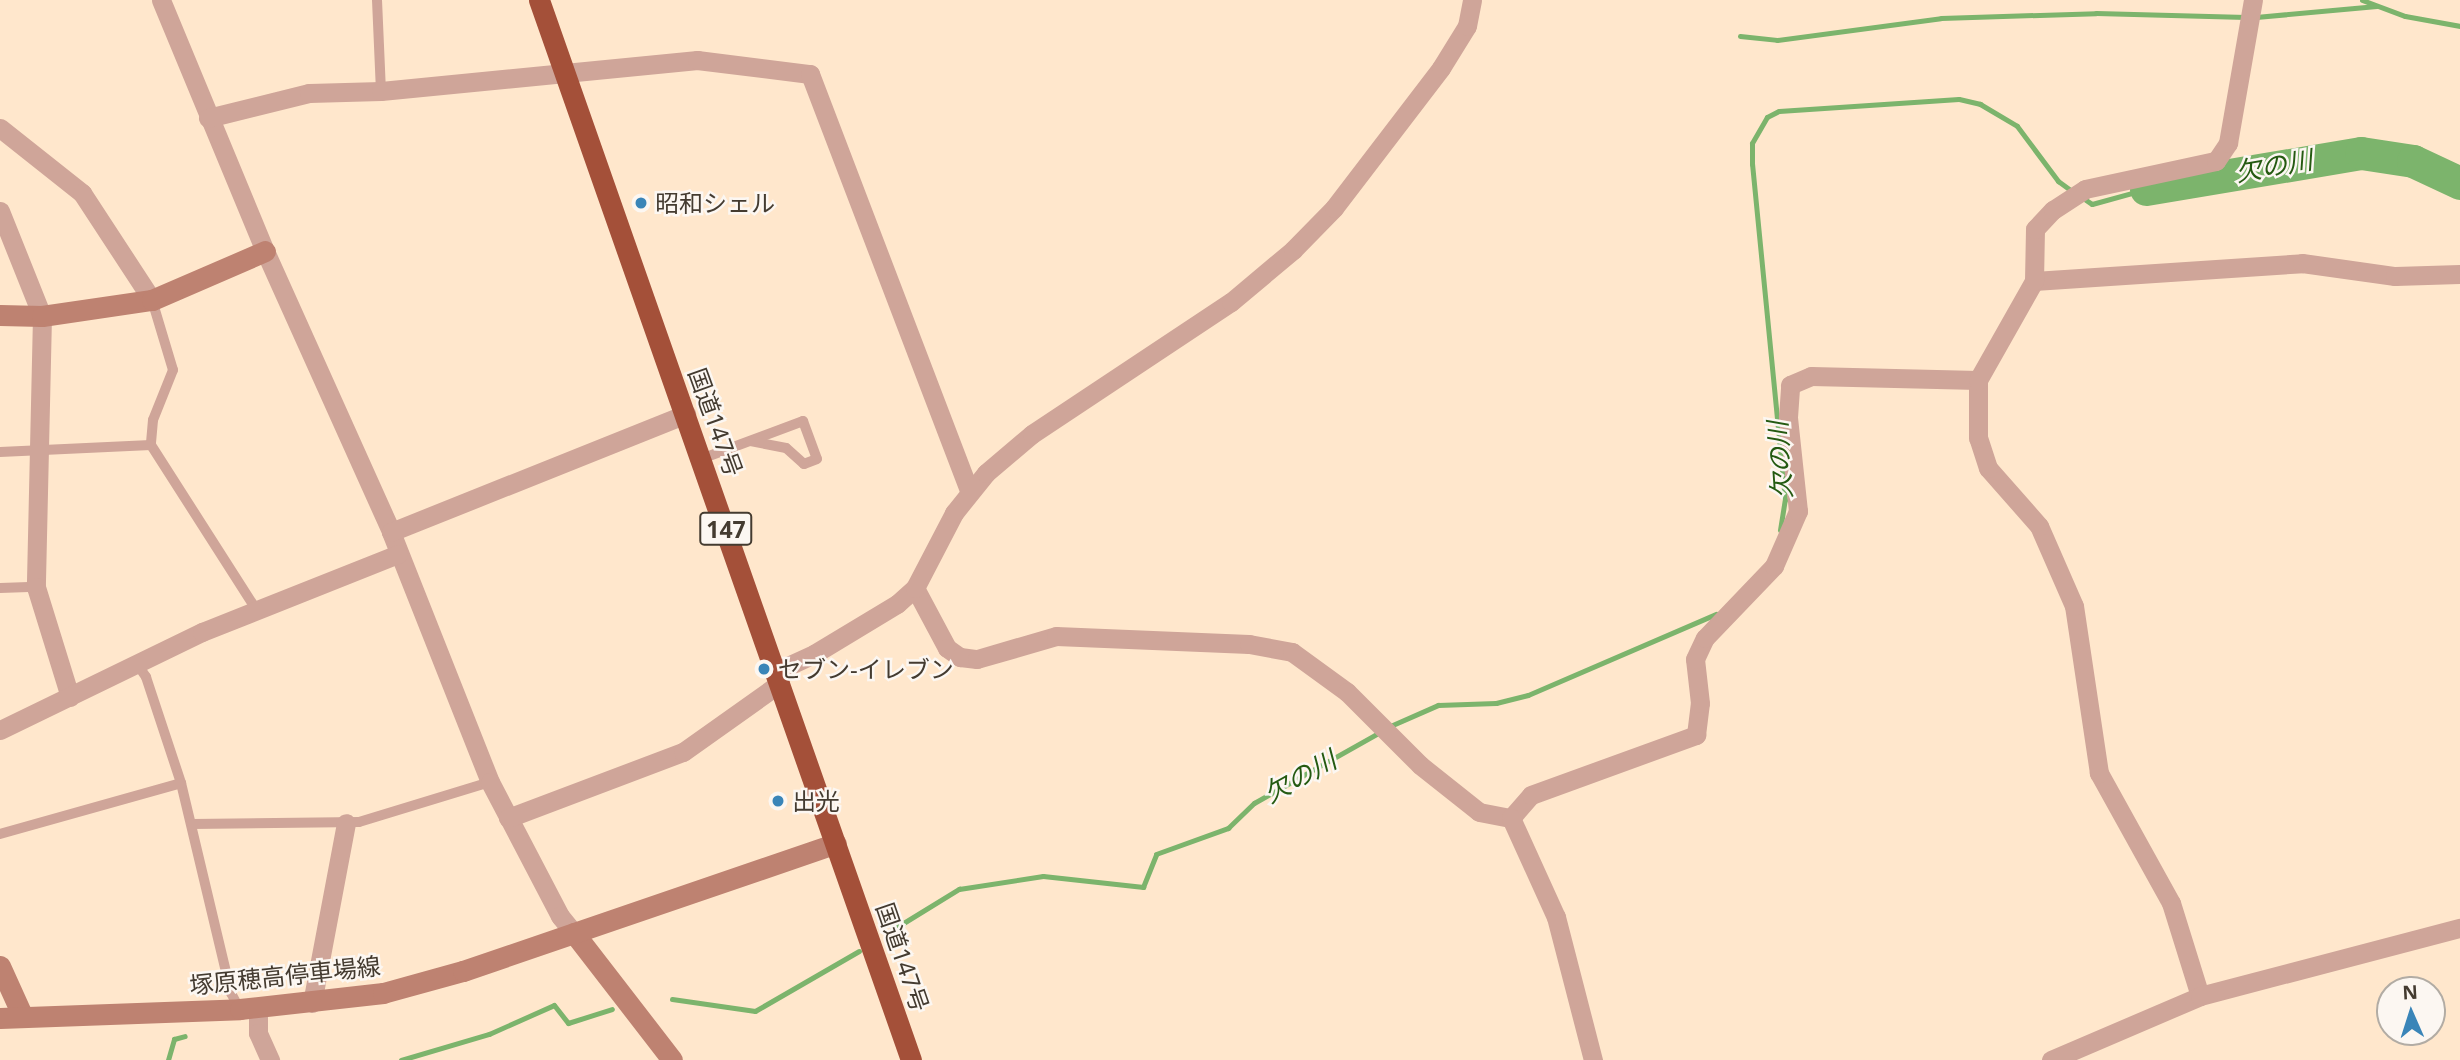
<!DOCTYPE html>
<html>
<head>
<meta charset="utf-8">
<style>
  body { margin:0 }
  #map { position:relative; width:2460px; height:1060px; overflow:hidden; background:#ffe7cc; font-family:"Noto Sans","Noto Sans JP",sans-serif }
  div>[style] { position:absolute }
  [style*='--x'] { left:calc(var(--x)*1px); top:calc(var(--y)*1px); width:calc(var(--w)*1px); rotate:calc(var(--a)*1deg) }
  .stream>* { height:5px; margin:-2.5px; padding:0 2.5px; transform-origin:2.5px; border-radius:2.5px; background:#7cb46c }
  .river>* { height:33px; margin:-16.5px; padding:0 16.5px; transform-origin:16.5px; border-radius:16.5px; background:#7cb46c }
  .lane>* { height:10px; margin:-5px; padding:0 5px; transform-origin:5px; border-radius:5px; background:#cfa599 }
  .street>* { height:19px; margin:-9.5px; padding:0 9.5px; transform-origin:9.5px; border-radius:9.5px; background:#cfa599 }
  .secondary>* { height:21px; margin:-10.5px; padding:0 10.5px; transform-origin:10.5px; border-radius:10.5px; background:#be8271 }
  .highway>* { height:21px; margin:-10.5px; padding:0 10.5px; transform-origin:10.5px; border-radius:10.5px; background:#a45039 }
  .dots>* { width:19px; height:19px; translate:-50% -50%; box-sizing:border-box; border:4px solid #fcf7f2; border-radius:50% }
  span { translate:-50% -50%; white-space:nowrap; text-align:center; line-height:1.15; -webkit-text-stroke:5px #fcf7f2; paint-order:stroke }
  .shield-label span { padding:2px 5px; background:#fcf7f2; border:2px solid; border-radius:5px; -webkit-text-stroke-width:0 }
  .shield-label { font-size:23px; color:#443b30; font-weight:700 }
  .poi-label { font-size:24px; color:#443b30 }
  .left { translate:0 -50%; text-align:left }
  .street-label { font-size:24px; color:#443b30 }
  .water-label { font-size:26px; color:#245a11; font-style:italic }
  .north { position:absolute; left:2376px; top:976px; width:70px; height:70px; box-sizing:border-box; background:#fcf7f2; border:2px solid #b2aca4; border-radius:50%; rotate:357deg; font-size:19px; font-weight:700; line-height:28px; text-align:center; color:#443b30 }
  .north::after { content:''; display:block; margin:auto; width:24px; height:32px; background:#3a85b8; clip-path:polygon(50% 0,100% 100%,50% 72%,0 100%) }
</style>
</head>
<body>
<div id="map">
  <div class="stream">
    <div style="--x:2362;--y:0;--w:46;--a:20.4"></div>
    <div style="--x:2405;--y:16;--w:56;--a:10.3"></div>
    <div style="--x:2256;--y:17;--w:121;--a:-5.2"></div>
    <div style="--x:1740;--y:36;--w:37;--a:6"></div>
    <div style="--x:1777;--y:40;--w:165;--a:-7.6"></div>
    <div style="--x:1941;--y:18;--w:155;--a:-1.8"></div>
    <div style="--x:2096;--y:13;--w:150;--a:1.5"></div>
    <div style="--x:2080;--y:196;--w:14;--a:34"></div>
    <div style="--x:2092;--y:204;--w:56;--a:-15.5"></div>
    <div style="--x:1780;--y:530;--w:30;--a:-81"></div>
    <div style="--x:1785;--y:500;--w:338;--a:-95.6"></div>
    <div style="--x:1752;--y:164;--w:21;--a:-90"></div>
    <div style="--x:1752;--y:143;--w:30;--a:-60"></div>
    <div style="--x:1767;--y:117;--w:13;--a:-27"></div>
    <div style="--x:1779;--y:111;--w:180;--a:-3.8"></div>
    <div style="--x:1959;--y:99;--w:22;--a:13"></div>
    <div style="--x:1980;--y:104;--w:43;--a:30.7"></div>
    <div style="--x:2017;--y:126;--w:69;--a:53.3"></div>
    <div style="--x:2058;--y:181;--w:17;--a:36"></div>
    <div style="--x:1388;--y:727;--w:55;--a:-23.7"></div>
    <div style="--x:1438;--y:705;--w:58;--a:-2"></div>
    <div style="--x:1496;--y:703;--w:33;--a:-14"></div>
    <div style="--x:1528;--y:695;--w:205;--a:-23.3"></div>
    <div style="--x:892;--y:930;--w:79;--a:-31.5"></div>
    <div style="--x:959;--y:889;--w:85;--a:-8.8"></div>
    <div style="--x:1043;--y:876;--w:101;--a:6.3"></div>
    <div style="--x:1143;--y:887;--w:35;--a:-68"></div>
    <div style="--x:1156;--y:854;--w:77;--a:-19.9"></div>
    <div style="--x:1228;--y:828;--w:36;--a:-44"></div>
    <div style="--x:1254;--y:803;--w:145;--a:-29.4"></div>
    <div style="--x:672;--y:999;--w:84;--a:8.2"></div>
    <div style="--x:755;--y:1011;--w:120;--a:-30"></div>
    <div style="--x:168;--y:1060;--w:22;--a:-74"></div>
    <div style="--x:174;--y:1039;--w:11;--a:-15"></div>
    <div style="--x:401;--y:1060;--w:92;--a:-16.5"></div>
    <div style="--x:489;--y:1034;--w:71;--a:-24"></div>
    <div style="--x:554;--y:1005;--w:23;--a:52"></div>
    <div style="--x:568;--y:1023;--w:46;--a:-17.7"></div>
  </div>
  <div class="river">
    <div style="--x:2146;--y:189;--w:218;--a:-9.5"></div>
    <div style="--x:2361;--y:153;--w:53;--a:8.7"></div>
    <div style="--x:2413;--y:161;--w:52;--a:25.1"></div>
  </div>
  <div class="lane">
    <div style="--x:377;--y:0;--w:91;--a:87.5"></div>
    <div style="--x:152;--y:300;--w:73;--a:73.3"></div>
    <div style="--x:173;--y:370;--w:54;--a:111.8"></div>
    <div style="--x:153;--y:420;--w:25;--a:95"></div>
    <div style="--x:151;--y:445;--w:195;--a:57.4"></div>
    <div style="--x:0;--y:452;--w:151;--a:-2.7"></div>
    <div style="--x:701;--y:459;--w:109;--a:-20.4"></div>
    <div style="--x:803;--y:421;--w:40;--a:69.8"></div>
    <div style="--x:817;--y:459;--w:14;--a:159"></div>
    <div style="--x:804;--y:464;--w:24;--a:-138"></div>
    <div style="--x:786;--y:448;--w:36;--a:-169"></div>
    <div style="--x:0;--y:588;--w:36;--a:-2"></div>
    <div style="--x:137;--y:664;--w:16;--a:55"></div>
    <div style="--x:146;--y:677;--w:112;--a:71.7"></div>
    <div style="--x:181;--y:783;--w:216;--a:76.6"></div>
    <div style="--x:231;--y:993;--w:17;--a:62"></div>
    <div style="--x:192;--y:824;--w:167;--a:-0.7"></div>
    <div style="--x:359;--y:822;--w:137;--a:-17"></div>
    <div style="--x:0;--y:834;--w:188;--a:-15.7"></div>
  </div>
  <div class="street">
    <div style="--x:161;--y:0;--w:272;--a:67.5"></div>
    <div style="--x:265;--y:251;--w:308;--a:65.8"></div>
    <div style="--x:391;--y:532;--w:269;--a:68.4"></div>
    <div style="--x:490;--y:782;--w:151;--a:62.4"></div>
    <div style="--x:560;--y:916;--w:22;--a:51"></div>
    <div style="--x:208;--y:118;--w:104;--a:-13.9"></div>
    <div style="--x:309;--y:93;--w:72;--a:-1.6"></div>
    <div style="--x:381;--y:91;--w:318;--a:-5.6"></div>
    <div style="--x:697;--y:60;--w:114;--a:7.1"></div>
    <div style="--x:810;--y:74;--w:445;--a:69.1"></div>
    <div style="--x:0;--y:128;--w:105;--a:38.4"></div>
    <div style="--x:82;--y:193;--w:128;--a:56.8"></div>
    <div style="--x:0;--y:211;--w:113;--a:68.2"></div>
    <div style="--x:42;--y:316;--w:271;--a:91.3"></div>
    <div style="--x:36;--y:587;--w:115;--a:72.8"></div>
    <div style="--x:2034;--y:281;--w:269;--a:-3.8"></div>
    <div style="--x:2302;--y:263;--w:94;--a:8"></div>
    <div style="--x:2395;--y:276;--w:65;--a:-1.8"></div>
    <div style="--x:391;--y:532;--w:318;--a:-21.8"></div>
    <div style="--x:915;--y:588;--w:68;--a:61.9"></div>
    <div style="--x:947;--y:648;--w:16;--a:35"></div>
    <div style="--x:960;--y:657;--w:17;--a:7"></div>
    <div style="--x:977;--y:659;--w:82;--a:-16.2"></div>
    <div style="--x:1056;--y:636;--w:193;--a:2.4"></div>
    <div style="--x:1249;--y:644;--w:44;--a:10.5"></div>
    <div style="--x:1292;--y:652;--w:68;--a:36"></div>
    <div style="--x:1347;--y:692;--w:103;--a:45"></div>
    <div style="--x:1420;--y:765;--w:75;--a:38.5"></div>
    <div style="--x:1479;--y:812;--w:33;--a:11"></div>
    <div style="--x:777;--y:671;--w:41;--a:-24.7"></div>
    <div style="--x:814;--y:654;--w:97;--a:-31.1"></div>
    <div style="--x:897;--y:604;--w:24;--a:-42"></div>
    <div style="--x:915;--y:588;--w:85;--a:-62.5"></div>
    <div style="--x:954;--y:513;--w:51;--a:-51.3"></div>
    <div style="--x:986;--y:473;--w:60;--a:-40.3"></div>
    <div style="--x:1032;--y:434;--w:239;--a:-33.6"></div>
    <div style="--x:1231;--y:302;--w:81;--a:-40"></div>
    <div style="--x:1293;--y:250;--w:59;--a:-45.7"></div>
    <div style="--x:1334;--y:208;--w:176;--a:-52.6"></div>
    <div style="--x:1441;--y:68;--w:49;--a:-58.2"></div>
    <div style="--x:1467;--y:26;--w:26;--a:-79"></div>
    <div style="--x:0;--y:730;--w:225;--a:-25.9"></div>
    <div style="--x:202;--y:632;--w:211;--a:-21.7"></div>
    <div style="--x:508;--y:818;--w:187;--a:-20.7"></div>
    <div style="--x:683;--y:752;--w:119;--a:-35.4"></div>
    <div style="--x:1511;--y:818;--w:30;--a:-49"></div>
    <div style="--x:1531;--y:795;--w:176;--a:-20"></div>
    <div style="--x:1696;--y:735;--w:32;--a:-83"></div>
    <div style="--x:1700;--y:703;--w:44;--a:-96.5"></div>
    <div style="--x:1695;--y:659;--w:23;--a:-65"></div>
    <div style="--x:1705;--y:638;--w:100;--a:-46.2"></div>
    <div style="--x:1774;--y:566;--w:60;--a:-66.4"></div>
    <div style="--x:1798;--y:511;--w:95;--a:-96.1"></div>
    <div style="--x:1788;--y:417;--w:32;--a:-86"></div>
    <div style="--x:1790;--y:385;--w:23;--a:-23"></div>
    <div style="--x:1811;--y:376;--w:167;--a:1.4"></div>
    <div style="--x:1511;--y:818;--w:109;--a:65.6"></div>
    <div style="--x:1556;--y:917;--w:148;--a:75.5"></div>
    <div style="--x:2200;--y:996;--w:97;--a:-107.3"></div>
    <div style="--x:2171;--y:903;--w:149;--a:-119"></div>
    <div style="--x:2099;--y:773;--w:169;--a:-98.5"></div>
    <div style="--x:2074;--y:606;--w:87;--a:-113.6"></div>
    <div style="--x:2039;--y:526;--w:77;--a:-131.3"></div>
    <div style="--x:1988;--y:468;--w:32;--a:-108"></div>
    <div style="--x:1978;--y:438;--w:58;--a:-90"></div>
    <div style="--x:1978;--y:380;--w:114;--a:-60.5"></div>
    <div style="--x:2034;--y:281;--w:52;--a:-88.9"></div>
    <div style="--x:2035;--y:229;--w:26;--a:-47"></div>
    <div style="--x:2053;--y:210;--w:38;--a:-33"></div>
    <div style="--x:2085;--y:189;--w:134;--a:-12.1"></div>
    <div style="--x:2216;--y:161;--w:22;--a:-56"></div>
    <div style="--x:2228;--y:143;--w:145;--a:-80.1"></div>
    <div style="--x:312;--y:1003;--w:183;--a:-79.3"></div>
    <div style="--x:258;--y:1008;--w:25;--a:90"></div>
    <div style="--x:258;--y:1033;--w:30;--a:66"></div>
    <div style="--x:2051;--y:1060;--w:162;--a:-23.2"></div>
    <div style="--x:2200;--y:996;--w:269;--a:-14.7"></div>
  </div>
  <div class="secondary">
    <div style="--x:0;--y:315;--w:42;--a:1.4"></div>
    <div style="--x:42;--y:316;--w:111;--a:-8.3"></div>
    <div style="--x:152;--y:300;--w:123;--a:-23.4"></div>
    <div style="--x:574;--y:933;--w:160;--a:52.3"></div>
    <div style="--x:0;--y:966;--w:56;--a:65.7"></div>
    <div style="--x:0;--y:1018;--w:240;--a:-2.1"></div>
    <div style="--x:240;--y:1009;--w:144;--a:-6.4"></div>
    <div style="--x:383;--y:993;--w:83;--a:-15.4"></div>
    <div style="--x:463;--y:971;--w:394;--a:-18.9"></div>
  </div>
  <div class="highway">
    <div style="--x:539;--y:0;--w:1123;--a:70.66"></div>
  </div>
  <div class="dots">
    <div style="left:641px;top:203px;background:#3a85b8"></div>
    <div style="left:764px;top:669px;background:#3a85b8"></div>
    <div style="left:778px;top:801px;background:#3a85b8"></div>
  </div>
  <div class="shield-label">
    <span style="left:726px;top:529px">147</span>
  </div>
  <div class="poi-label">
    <span class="left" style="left:655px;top:203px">昭和シェル</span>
    <span class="left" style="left:778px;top:669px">セブン-イレブン</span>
    <span class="left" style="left:792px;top:801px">出光</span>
  </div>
  <div class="street-label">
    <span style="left:716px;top:422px;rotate:70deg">国道147号</span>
    <span style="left:903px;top:957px;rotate:71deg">国道147号</span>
    <span style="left:285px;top:975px;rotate:-6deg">塚原穂高停車場線</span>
  </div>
  <div class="water-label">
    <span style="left:2274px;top:166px;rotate:-10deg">欠の川</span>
    <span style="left:1780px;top:460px;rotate:-94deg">欠の川</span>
    <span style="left:1300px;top:777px;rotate:-29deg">欠の川</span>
  </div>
  <div class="north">N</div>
</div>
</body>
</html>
